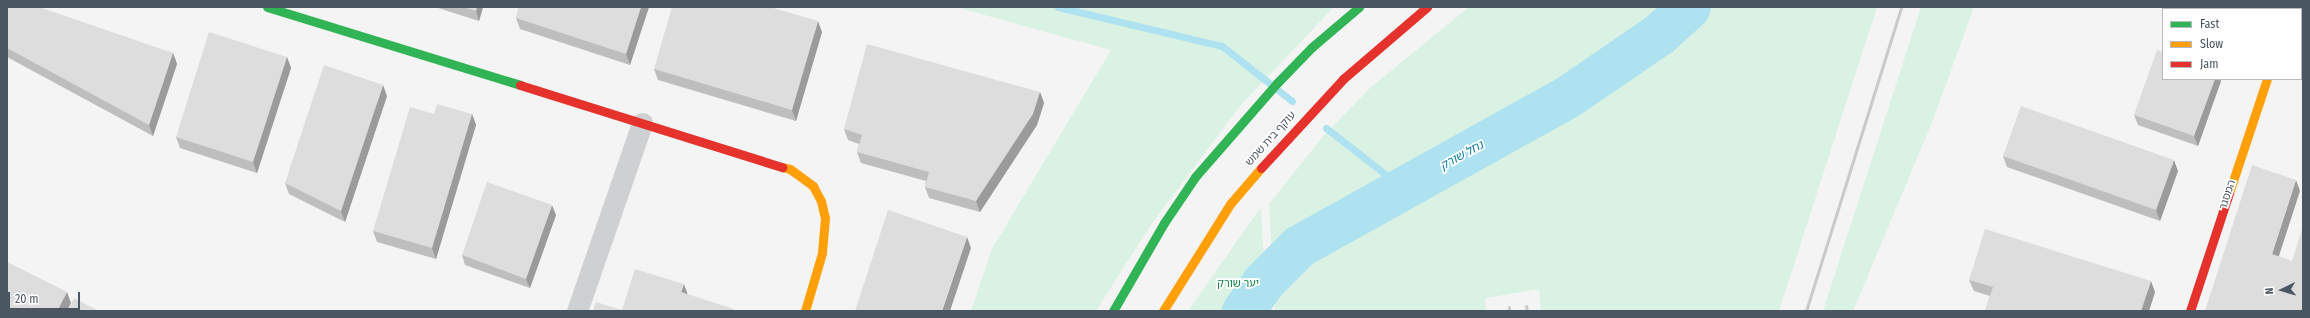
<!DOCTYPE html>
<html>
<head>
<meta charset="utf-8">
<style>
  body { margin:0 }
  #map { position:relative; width:2310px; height:318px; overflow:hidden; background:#f4f4f4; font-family:"Fira Sans Condensed","Noto Sans Hebrew",sans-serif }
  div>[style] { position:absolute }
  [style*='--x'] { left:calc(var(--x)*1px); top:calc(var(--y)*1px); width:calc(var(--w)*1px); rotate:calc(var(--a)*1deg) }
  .green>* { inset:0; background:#d9f2e3 }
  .stream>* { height:7px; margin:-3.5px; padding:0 3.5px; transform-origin:3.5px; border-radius:3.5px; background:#aee2f0 }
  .river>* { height:43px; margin:-21.5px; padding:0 21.5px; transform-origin:21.5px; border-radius:21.5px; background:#aee2f0 }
  .street>* { height:21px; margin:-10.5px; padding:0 10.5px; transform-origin:10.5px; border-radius:10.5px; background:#ced0d2 }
  .fast>* { height:9px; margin:-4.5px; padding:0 4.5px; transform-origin:4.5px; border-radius:4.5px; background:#30b455 }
  .slow>* { height:9px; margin:-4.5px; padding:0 4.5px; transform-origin:4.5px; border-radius:4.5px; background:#ff9f0a }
  .jam>* { height:9px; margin:-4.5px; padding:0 4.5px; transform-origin:4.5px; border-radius:4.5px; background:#e5322d }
  .rail>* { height:3px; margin:-1.5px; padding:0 1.5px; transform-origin:1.5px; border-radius:1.5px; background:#c9cacc }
  .wall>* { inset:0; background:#bebebf }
  .shaded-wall>* { inset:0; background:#9b9b9b }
  .building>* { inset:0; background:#ddddde }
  span { translate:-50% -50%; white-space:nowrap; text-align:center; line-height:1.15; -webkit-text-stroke:3.5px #fff; paint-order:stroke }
  .street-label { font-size:11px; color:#4a5661 }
  .park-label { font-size:11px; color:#17864f }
  .water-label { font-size:12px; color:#0c7c9b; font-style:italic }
  .frame { position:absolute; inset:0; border:8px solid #4a5661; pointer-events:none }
  .legend { position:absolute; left:2162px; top:8px; width:140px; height:72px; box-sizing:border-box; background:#fff; border:1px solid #b7bbc0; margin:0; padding:5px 7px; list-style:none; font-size:12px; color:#4a5661 }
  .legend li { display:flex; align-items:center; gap:8px; height:20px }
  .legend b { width:20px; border:1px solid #b7bbc0 }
  .north { position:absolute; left:2262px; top:270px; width:40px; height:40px; -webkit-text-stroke:3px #fff; paint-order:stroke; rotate:265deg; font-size:11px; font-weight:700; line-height:16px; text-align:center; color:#4a5661 }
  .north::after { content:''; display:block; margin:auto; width:14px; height:18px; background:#4a5661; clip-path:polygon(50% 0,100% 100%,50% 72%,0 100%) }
  .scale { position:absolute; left:8px; top:292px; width:72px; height:18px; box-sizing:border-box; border:2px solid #4a5661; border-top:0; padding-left:5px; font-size:12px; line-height:14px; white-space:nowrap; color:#4a5661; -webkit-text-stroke:3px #fff; paint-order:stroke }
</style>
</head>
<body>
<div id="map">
  <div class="green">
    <div style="clip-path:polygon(956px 7px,1334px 7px,1241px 105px,1152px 223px,1096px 311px,971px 311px,992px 249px,1111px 50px)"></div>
    <div style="clip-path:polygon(1469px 7px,1877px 7px,1779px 311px,1541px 311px,1539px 289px,1485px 298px,1486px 311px,1275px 311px,1269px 204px,1324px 135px,1370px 88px)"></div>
    <div style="clip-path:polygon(1921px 7px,1974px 7px,1933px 120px,1853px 311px,1823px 311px)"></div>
    <div style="clip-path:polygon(1261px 207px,1266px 311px,1189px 311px,1197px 298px)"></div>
  </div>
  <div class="stream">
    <div style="--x:1058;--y:7;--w:169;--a:13.4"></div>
    <div style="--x:1222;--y:46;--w:89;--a:38.2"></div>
    <div style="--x:1326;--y:128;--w:98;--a:37.9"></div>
  </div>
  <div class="river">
    <div style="--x:1243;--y:311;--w:35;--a:-55"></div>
    <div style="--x:1263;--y:282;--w:51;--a:-45"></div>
    <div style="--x:1299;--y:246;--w:307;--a:-29.1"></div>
    <div style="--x:1567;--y:97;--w:112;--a:-34.4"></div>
    <div style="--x:1659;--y:34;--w:40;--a:-42"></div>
  </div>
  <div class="street">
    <div style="--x:2290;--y:9;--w:2;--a:-63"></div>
    <div style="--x:577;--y:311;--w:199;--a:-70.9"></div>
  </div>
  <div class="fast">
    <div style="--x:267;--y:7;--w:265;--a:17.1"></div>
    <div style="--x:1113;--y:311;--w:102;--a:-59.9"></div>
    <div style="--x:1164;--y:223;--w:55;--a:-56"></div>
    <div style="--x:1195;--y:177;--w:125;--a:-48.9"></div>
    <div style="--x:1277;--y:83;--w:50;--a:-45.8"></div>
    <div style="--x:1312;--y:47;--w:62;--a:-40.4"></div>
  </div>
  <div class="slow">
    <div style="--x:782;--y:167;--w:8;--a:14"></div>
    <div style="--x:790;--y:169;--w:29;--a:36"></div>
    <div style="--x:813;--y:186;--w:17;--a:62"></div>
    <div style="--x:821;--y:201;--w:17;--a:77"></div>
    <div style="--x:825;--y:218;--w:35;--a:95"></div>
    <div style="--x:822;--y:253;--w:60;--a:106.3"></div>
    <div style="--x:2229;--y:193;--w:120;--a:-71.6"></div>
    <div style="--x:1163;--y:311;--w:126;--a:-57.9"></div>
    <div style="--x:1230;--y:204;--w:48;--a:-49.3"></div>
  </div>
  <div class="jam">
    <div style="--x:520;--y:85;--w:275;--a:17.4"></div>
    <div style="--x:1261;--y:168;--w:121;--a:-47.3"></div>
    <div style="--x:1343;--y:79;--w:111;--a:-40.6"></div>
    <div style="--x:2190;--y:311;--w:124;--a:-71.7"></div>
  </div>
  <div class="rail">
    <div style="--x:1526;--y:306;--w:5;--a:79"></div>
    <div style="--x:1509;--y:307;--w:4;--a:90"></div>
    <div style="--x:1806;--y:311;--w:318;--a:-72.6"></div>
  </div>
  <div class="wall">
    <div style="clip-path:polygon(7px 7px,173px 53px,177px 64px,153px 136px,7px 57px)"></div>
    <div style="clip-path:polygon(435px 7px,483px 7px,479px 21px)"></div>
    <div style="clip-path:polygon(519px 7px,649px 7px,630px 65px,520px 29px,516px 18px)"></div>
    <div style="clip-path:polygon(822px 32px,796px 121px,658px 80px,654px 69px)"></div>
    <div style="clip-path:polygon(287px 57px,291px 68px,257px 173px,180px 148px,176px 137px)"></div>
    <div style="clip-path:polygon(2163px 79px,2220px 79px,2221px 81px,2198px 146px,2138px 125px,2134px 115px)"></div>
    <div style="clip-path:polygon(1040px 92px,1044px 103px,1037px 125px,980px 212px,929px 198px,925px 187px,926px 181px,861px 163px,857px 152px,859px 144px,848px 140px,844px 129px)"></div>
    <div style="clip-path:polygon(387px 96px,345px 222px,289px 194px,285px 183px)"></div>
    <div style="clip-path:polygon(434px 114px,472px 114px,476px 125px,436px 259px,377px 242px,373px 231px)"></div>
    <div style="clip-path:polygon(2003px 156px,2178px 171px,2160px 221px,2007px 167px)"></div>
    <div style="clip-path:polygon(556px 215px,530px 288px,465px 265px,462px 255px)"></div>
    <div style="clip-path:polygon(1969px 280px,2155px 292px,2149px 311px,1985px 311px,1990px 296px,1974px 291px)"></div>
  </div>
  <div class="shaded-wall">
    <div style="clip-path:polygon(477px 7px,483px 7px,479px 21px,476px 11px)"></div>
    <div style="clip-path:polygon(641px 7px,649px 7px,630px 65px,626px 54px)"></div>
    <div style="clip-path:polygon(818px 21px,822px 32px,796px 121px,792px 110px)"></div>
    <div style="clip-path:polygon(173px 53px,177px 64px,153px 136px,149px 125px)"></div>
    <div style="clip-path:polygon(287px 57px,291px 68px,257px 173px,253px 162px)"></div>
    <div style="clip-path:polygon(2215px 79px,2220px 79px,2221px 81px,2198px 146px,2194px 136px)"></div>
    <div style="clip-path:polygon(383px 85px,387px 96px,345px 222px,341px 211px)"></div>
    <div style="clip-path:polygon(1040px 92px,1044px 103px,1037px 125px,980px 212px,976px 201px)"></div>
    <div style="clip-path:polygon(472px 114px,476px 125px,436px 259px,432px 248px)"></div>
    <div style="clip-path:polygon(2174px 160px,2178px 171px,2160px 221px,2156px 210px)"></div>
    <div style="clip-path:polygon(2296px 180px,2300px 191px,2276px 265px,2272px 254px)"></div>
    <div style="clip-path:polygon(552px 205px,556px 215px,530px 288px,526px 279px)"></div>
    <div style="clip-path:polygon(967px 237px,971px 248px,950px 311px,942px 311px)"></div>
    <div style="clip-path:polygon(2151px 281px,2155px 292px,2149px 311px,2141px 311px)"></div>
    <div style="clip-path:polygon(684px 284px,688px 295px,681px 292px)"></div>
    <div style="clip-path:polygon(67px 292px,71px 303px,67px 311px,57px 311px)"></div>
  </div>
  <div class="building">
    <div style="clip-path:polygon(7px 7px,39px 7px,173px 53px,149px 125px,7px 48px)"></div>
    <div style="clip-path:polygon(463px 7px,477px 7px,476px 11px)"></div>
    <div style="clip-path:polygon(519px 7px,641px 7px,626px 54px,516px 18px)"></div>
    <div style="clip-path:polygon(672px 7px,770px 7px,818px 21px,792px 110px,654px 69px)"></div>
    <div style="clip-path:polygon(209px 32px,287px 57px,253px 162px,176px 137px)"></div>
    <div style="clip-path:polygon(867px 44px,1040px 92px,1033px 114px,976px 201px,925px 187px,929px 172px,857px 152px,862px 135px,844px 129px)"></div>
    <div style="clip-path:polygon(2157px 50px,2163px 52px,2163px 79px,2215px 79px,2194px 136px,2134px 115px)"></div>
    <div style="clip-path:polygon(324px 65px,383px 85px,341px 211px,285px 183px)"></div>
    <div style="clip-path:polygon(437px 104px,472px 114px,432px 248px,373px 231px,410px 107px,434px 114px)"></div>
    <div style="clip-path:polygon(2021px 106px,2174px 160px,2156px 210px,2003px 156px)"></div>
    <div style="clip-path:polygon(2252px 165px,2296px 180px,2272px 254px,2292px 261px,2303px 226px,2303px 311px,2205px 311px)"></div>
    <div style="clip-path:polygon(487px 182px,552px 205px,526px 279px,462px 255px)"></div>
    <div style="clip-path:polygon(888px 210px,967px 237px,942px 311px,855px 311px)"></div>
    <div style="clip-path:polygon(1985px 229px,2151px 281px,2141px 311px,1985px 311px,1993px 287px,1969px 280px)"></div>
    <div style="clip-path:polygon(7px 262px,67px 292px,57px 311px,7px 311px)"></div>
    <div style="clip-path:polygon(635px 269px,684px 284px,681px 292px,734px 309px,733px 311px,593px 311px,596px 302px,622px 310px)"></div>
    <div style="clip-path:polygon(74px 298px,99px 311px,68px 311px)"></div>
  </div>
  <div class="street-label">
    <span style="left:1271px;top:139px;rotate:-48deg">עוקף בית שמש</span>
    <span style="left:2228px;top:195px;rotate:-72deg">המסגר</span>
  </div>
  <div class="park-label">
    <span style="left:1238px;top:284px">יער שורק</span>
  </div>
  <div class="water-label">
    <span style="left:1462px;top:156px;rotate:-29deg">נחל שורק</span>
  </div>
  <div class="frame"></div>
  <ul class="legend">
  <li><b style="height:5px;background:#30b455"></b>Fast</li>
  <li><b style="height:5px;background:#ff9f0a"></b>Slow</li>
  <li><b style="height:5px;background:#e5322d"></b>Jam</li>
  </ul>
  <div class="north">N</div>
  <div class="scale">20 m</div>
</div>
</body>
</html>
